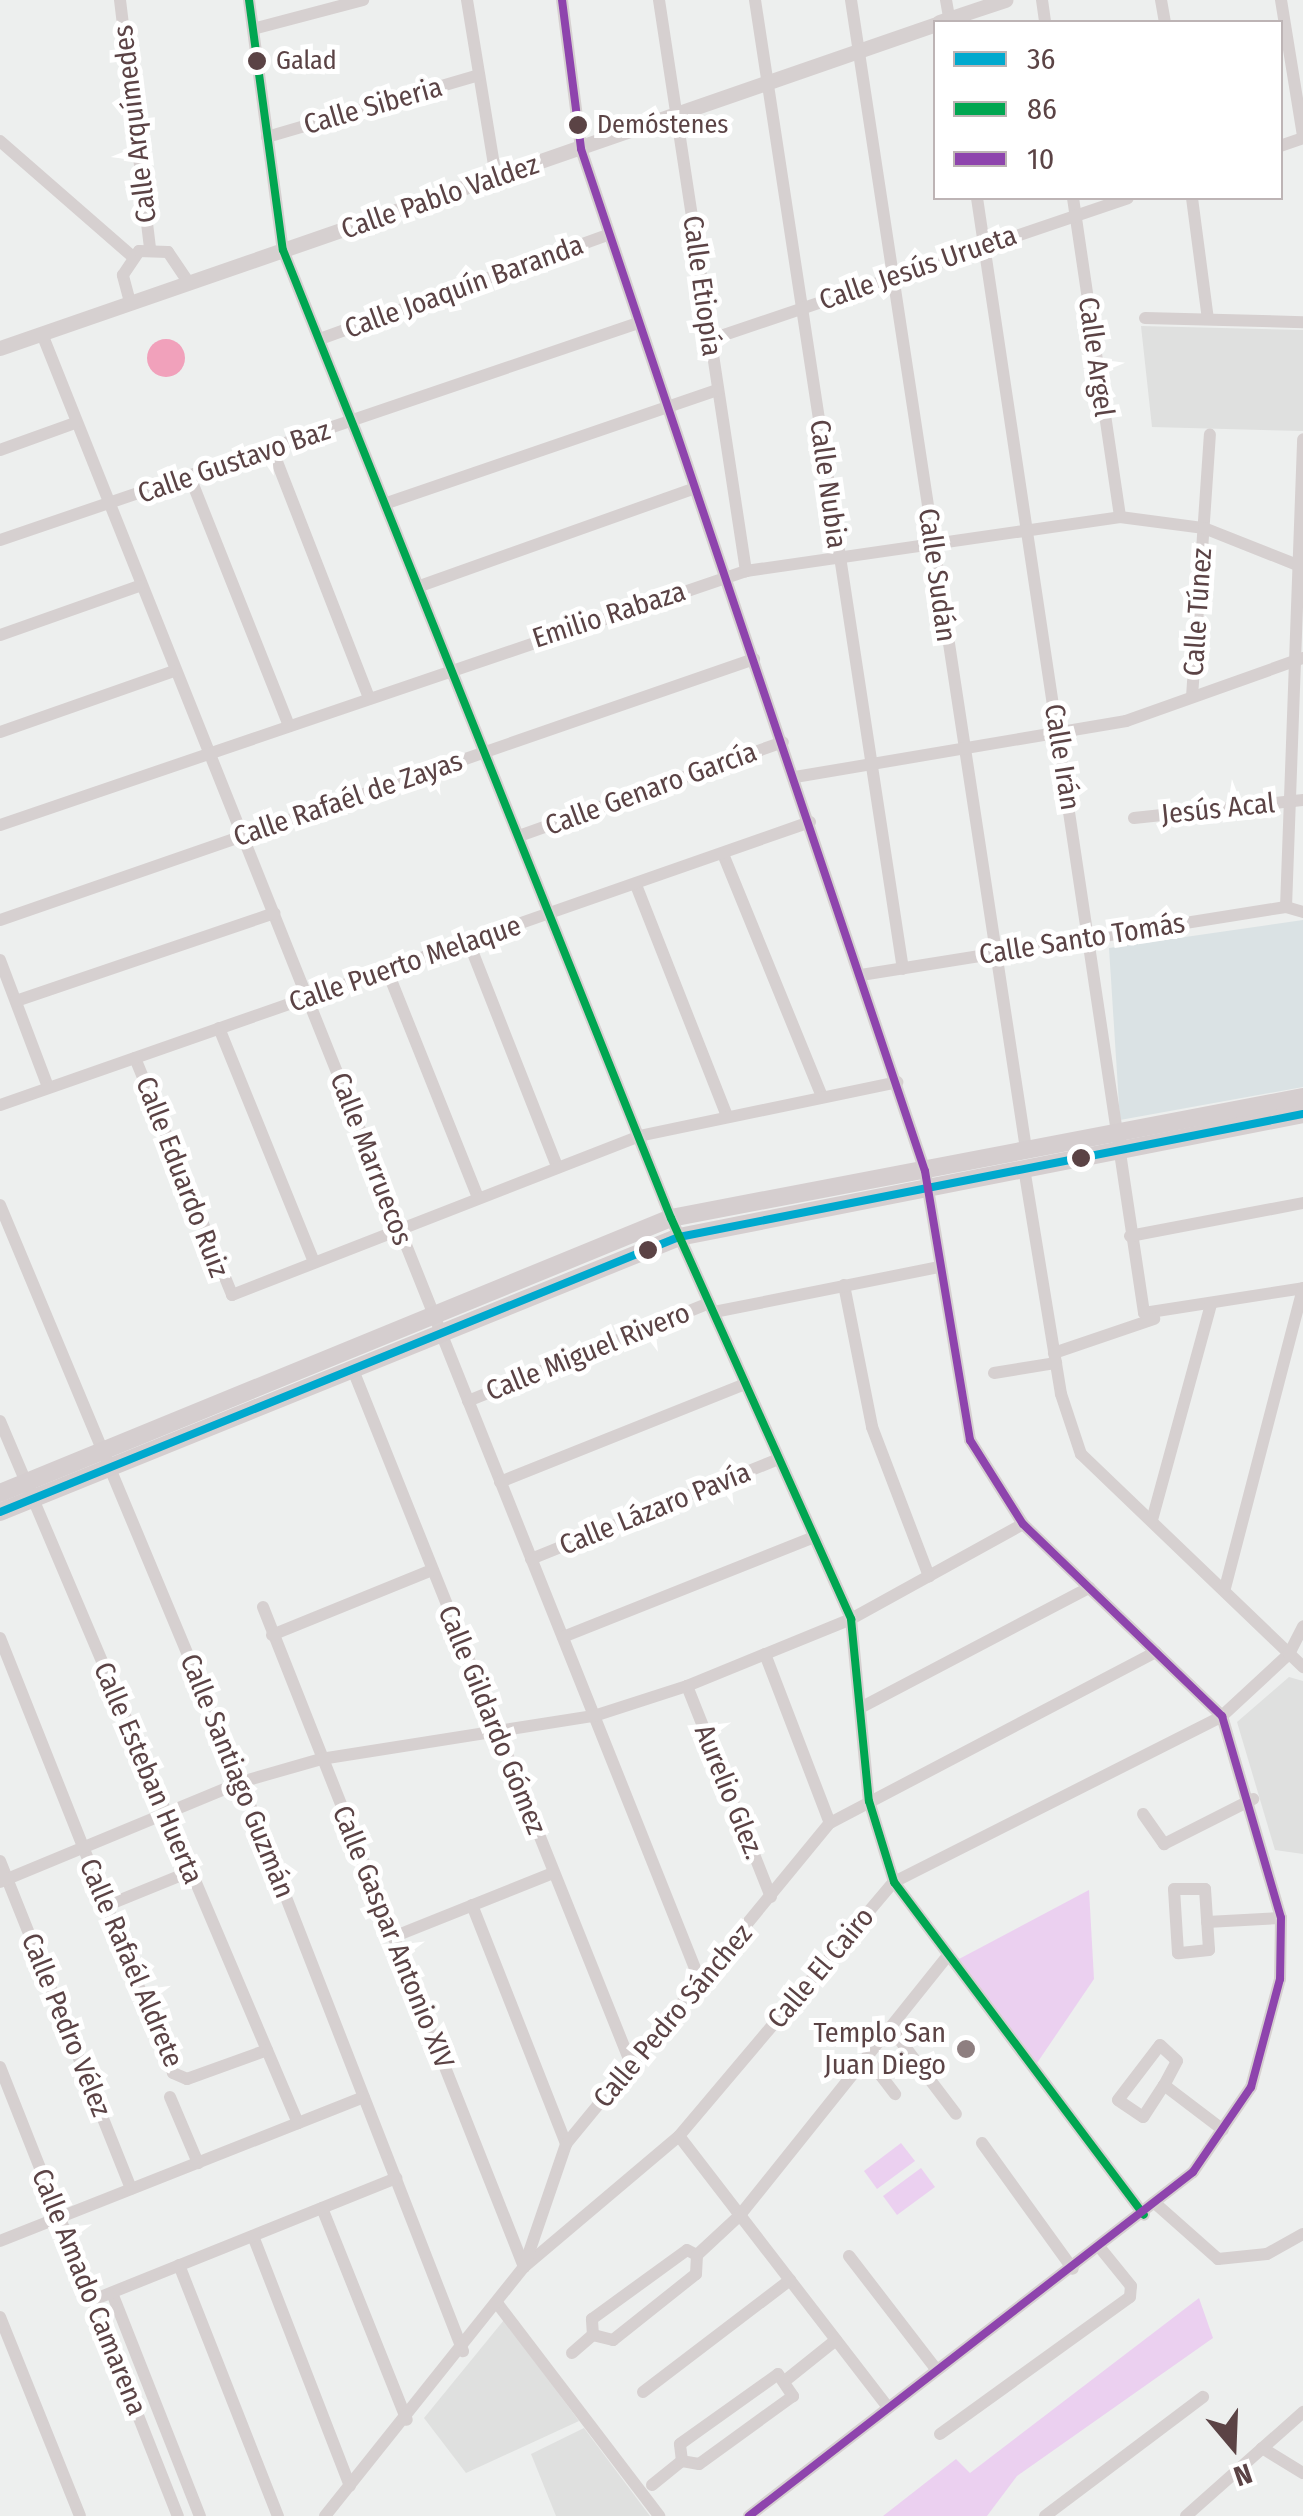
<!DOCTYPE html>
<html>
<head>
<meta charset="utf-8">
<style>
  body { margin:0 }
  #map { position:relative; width:1303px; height:2516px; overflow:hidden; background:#edefee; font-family:"Fira Sans Condensed",sans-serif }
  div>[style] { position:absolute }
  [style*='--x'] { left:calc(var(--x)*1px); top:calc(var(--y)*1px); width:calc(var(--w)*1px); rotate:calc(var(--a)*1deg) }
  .commercial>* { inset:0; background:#dae2e4 }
  .education>* { inset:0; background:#dfe0df }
  .green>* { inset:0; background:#ebd0f0 }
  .water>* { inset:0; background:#f1a1bb }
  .round { border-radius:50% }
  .minor>* { height:12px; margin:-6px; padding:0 6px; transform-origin:6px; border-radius:6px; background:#d6d0d0 }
  .tertiary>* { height:15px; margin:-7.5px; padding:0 7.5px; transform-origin:7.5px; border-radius:7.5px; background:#d6d0d0 }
  .secondary>* { height:18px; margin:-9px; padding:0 9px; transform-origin:9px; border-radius:9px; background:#d5cecf }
  .bus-1>* { height:8px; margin:-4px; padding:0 4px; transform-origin:4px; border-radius:4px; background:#00a9ce }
  .bus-2>* { height:8px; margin:-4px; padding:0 4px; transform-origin:4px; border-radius:4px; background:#00a651 }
  .bus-3>* { height:8px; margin:-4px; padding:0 4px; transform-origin:4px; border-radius:4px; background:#8e44ad }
  .dots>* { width:28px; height:28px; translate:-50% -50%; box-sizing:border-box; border:5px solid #fff; border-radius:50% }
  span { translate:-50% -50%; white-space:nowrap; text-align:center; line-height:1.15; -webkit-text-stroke:10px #fff; paint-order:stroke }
  .bus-label { font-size:26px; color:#5b4345 }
  .left { translate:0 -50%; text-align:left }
  .street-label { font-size:28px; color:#5b4345 }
  .poi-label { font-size:28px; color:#5b4345 }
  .right { translate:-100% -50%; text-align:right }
  .legend { position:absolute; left:933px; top:20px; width:350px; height:180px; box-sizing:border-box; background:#fff; border:2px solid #bdb4b5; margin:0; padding:12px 18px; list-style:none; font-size:30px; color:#5b4345 }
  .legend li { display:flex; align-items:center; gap:20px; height:50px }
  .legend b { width:50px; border:2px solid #bdb4b5 }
  .north { position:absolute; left:1183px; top:2396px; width:100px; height:100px; -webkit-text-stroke:8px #fff; paint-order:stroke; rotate:161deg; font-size:28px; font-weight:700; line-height:40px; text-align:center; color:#5b4345 }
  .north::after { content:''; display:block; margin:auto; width:35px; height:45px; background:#5b4345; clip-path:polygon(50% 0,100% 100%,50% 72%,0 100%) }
</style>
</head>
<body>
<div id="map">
  <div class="commercial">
    <div style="clip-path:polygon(1303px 920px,1303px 1087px,1120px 1120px,1109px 948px)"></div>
  </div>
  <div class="education">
    <div style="clip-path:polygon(1141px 326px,1303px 330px,1303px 431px,1152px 427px)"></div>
    <div style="clip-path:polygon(1289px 1677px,1303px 1681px,1303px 1854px,1275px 1850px,1237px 1722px)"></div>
    <div style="clip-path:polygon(504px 2320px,579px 2421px,466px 2473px,424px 2418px)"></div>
    <div style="clip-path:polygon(584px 2428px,650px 2516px,556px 2516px,531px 2454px)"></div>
  </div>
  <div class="green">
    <div style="clip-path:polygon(1089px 1890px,1094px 1979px,1035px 2066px,959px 1959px)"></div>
    <div style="clip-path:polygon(901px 2143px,915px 2161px,877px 2189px,864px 2171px)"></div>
    <div style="clip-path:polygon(921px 2168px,935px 2187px,897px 2215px,883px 2196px)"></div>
    <div style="clip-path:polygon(1199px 2298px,1213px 2338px,1017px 2476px,987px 2516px,883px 2516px,956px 2459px,970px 2473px)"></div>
  </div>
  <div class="water">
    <div class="round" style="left:147px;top:339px;width:38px;height:38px"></div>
  </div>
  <div class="minor">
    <div style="--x:120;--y:0;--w:250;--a:83.1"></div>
    <div style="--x:249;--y:0;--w:252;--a:82.3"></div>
    <div style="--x:283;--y:250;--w:1043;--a:68.16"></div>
    <div style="--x:671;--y:1218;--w:440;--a:65.8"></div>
    <div style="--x:851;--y:1619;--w:183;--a:84.4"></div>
    <div style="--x:869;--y:1801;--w:85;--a:72.8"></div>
    <div style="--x:894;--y:1882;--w:416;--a:53.1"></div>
    <div style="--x:467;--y:0;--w:180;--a:80.7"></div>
    <div style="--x:562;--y:0;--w:150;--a:82.7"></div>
    <div style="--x:581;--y:149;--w:1078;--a:71.4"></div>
    <div style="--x:925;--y:1171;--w:273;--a:80.5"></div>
    <div style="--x:970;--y:1440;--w:99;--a:57.8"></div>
    <div style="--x:1023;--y:1524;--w:277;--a:44"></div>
    <div style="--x:1222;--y:1716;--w:210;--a:73.7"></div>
    <div style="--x:1281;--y:1918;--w:61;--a:90.9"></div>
    <div style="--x:1280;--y:1979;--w:112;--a:105"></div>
    <div style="--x:1251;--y:2087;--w:103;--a:124.3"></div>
    <div style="--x:1193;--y:2172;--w:562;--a:142.23"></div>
    <div style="--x:659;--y:0;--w:578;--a:81.34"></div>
    <div style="--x:755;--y:0;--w:980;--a:81.32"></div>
    <div style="--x:851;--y:0;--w:1162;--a:81.34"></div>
    <div style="--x:946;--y:0;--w:22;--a:80"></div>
    <div style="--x:1042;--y:0;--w:22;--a:82"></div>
    <div style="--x:1161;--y:0;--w:22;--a:80"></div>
    <div style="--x:1281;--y:0;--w:138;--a:80.8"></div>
    <div style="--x:253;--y:29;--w:114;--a:-14.8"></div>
    <div style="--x:267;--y:137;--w:221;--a:-16.3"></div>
    <div style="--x:0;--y:141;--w:175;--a:41.1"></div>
    <div style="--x:1280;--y:146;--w:24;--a:-19"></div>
    <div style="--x:977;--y:198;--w:1127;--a:81.48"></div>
    <div style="--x:1144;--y:1313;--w:161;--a:-8.9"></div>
    <div style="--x:1073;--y:198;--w:322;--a:81.6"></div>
    <div style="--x:1192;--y:198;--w:122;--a:82.5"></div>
    <div style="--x:130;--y:302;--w:28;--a:-105"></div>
    <div style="--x:123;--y:275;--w:29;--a:-56"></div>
    <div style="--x:139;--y:251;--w:29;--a:2"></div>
    <div style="--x:168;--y:252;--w:36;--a:56"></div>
    <div style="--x:1145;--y:318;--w:158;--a:1.5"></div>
    <div style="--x:42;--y:334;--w:1776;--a:68.22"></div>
    <div style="--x:320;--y:339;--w:306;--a:-19.9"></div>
    <div style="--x:709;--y:340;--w:442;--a:-18.7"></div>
    <div style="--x:272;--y:449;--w:267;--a:68.7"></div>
    <div style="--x:0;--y:450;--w:80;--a:-19.8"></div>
    <div style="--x:190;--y:477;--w:268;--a:68.3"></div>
    <div style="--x:387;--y:503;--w:349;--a:-18.9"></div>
    <div style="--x:0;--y:540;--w:674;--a:-18.78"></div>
    <div style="--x:420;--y:586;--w:292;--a:-19.6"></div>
    <div style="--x:0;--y:635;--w:147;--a:-19.4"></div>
    <div style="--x:1192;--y:697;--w:263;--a:-86.1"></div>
    <div style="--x:0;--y:732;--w:184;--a:-19.3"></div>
    <div style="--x:795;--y:777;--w:336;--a:-9.6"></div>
    <div style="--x:1126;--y:721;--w:188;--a:-19.6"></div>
    <div style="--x:1134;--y:818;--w:170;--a:-6.1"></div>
    <div style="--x:0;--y:825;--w:788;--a:-18.8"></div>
    <div style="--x:746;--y:571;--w:378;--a:-8.2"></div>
    <div style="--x:1120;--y:517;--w:85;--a:7.5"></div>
    <div style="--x:1204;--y:528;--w:98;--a:21.6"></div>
    <div style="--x:519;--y:836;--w:280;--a:-19.6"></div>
    <div style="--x:723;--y:854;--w:262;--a:67.8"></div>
    <div style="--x:636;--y:885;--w:248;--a:68.5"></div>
    <div style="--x:1286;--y:907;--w:468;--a:-87.9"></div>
    <div style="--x:0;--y:920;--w:798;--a:-19.09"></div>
    <div style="--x:469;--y:943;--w:240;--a:68.5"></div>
    <div style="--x:0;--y:960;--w:136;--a:69.3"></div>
    <div style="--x:387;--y:970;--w:242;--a:68.2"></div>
    <div style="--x:861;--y:975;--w:430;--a:-9.1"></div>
    <div style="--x:1286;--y:907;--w:18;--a:16"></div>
    <div style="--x:16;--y:1001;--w:273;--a:-18.8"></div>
    <div style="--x:219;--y:1028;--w:253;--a:67.9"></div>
    <div style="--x:135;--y:1058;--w:256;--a:67.7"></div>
    <div style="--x:232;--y:1295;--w:437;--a:-21.3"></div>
    <div style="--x:639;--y:1136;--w:264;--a:-11.8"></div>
    <div style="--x:0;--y:1105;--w:858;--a:-19.26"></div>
    <div style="--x:1024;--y:1168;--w:229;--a:80.7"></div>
    <div style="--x:1061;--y:1394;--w:63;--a:71.6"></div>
    <div style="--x:1081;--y:1454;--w:308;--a:43.8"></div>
    <div style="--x:0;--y:1205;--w:625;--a:67.33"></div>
    <div style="--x:241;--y:1782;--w:611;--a:68.69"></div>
    <div style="--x:1130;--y:1236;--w:176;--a:-10.8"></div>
    <div style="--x:844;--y:1285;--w:145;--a:78.8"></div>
    <div style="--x:872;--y:1427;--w:160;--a:69.1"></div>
    <div style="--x:714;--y:1312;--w:230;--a:-11.3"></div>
    <div style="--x:1054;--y:1353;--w:106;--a:-18.8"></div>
    <div style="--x:353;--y:1370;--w:753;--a:68.17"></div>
    <div style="--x:994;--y:1373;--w:63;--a:-9.2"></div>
    <div style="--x:468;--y:1401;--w:260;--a:-22.1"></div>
    <div style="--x:0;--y:1421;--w:763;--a:67"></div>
    <div style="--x:500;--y:1482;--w:264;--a:-21.8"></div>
    <div style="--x:1152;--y:1520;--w:223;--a:-74.7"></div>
    <div style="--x:531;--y:1559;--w:267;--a:-22"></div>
    <div style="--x:1225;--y:1588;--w:310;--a:-75.4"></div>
    <div style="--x:263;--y:1607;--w:710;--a:68.42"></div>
    <div style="--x:524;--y:2267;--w:203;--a:-40.2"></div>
    <div style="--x:679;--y:2136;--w:333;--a:-49.8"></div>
    <div style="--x:894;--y:1882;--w:368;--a:-26.8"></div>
    <div style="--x:1222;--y:1716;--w:91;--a:-42.8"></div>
    <div style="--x:1289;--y:1654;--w:31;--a:-63"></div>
    <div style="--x:272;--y:1635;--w:173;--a:-22.1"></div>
    <div style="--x:563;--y:1637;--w:270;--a:-21.7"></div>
    <div style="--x:0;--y:1638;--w:468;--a:68.3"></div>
    <div style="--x:173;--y:2073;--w:15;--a:23"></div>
    <div style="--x:187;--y:2079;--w:85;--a:-19.9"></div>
    <div style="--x:765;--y:1654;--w:181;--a:69"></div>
    <div style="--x:687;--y:1686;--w:227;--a:68.3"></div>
    <div style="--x:860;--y:1708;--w:259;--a:-27.7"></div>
    <div style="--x:1143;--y:1814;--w:37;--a:55"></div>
    <div style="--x:1164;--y:1844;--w:100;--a:-26.8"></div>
    <div style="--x:0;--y:1861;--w:353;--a:68.2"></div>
    <div style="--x:0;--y:1882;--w:261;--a:-22.5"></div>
    <div style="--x:241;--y:1782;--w:83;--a:-16"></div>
    <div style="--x:321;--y:1759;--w:276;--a:-9"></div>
    <div style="--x:594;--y:1716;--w:98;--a:-17.9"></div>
    <div style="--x:687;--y:1686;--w:177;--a:-22.2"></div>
    <div style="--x:851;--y:1619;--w:196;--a:-28.9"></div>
    <div style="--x:1174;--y:1889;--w:31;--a:0"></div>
    <div style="--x:1205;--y:1889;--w:61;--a:86.2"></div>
    <div style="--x:1209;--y:1950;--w:31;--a:174"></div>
    <div style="--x:1178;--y:1953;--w:64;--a:-93.6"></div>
    <div style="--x:472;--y:1905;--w:257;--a:68.5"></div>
    <div style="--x:103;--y:1907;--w:93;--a:-22.1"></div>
    <div style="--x:1207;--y:1922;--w:74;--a:-3.1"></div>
    <div style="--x:393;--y:1937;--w:172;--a:-21.8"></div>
    <div style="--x:893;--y:2031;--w:104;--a:52.8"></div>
    <div style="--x:869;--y:2060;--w:43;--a:52.6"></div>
    <div style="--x:0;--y:2067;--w:483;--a:68.4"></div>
    <div style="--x:1164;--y:2085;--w:38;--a:123"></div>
    <div style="--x:1143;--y:2117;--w:30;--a:-146"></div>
    <div style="--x:1118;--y:2100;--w:69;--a:-52.6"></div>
    <div style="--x:1160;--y:2045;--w:23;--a:43"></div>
    <div style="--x:1177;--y:2061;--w:27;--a:118"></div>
    <div style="--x:1164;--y:2085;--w:74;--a:37.3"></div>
    <div style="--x:170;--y:2097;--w:72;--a:67"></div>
    <div style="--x:679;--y:2136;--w:341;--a:52.4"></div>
    <div style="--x:982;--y:2143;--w:155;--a:54.2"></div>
    <div style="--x:1156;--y:2204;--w:83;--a:41.6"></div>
    <div style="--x:1218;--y:2259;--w:49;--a:-5.8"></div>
    <div style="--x:1267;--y:2254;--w:41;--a:-29.1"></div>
    <div style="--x:322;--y:2208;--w:228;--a:68.2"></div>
    <div style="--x:253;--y:2236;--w:268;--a:68.8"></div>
    <div style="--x:0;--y:2241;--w:391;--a:-21.6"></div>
    <div style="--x:687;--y:2250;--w:11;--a:27"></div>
    <div style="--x:697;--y:2255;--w:19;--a:93"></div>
    <div style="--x:696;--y:2274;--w:106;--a:141.5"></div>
    <div style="--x:613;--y:2340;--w:21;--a:-166"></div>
    <div style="--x:593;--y:2335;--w:16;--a:-94"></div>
    <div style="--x:592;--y:2319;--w:117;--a:-36"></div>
    <div style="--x:697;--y:2255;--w:59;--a:-42.9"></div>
    <div style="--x:740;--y:2215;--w:329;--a:-51.3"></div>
    <div style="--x:849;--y:2256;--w:143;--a:52.4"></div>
    <div style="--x:179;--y:2265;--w:270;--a:68.5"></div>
    <div style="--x:112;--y:2293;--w:240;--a:68.5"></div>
    <div style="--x:93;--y:2300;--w:327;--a:-21.9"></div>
    <div style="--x:497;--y:2303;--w:268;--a:52.7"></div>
    <div style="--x:0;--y:2317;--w:214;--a:68.1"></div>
    <div style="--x:572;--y:2353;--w:28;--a:-41"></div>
    <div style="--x:778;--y:2374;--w:27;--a:56"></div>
    <div style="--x:793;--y:2396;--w:116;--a:144.1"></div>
    <div style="--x:699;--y:2464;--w:17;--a:-170"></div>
    <div style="--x:682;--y:2461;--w:17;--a:-97"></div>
    <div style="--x:680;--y:2444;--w:120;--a:-35.5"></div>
    <div style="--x:786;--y:2380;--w:64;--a:-38.7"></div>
    <div style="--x:643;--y:2392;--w:185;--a:-37.3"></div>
    <div style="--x:940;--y:2434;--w:234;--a:-35.8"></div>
    <div style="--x:1130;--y:2297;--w:11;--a:-85"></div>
    <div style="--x:1131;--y:2286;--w:48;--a:-129"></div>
    <div style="--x:1262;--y:2448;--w:48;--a:31.4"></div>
    <div style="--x:652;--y:2485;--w:38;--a:-39"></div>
    <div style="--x:325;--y:2516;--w:319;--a:-51.4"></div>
    <div style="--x:524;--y:2267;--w:130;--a:-71.1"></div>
    <div style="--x:566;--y:2144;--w:416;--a:-50.6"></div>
    <div style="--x:830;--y:1823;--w:368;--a:-27.7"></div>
    <div style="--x:1045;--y:2516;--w:198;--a:-37"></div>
    <div style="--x:1186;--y:2516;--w:157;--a:-41.6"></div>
  </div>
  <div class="tertiary">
    <div style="--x:939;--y:22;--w:70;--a:-18.4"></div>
    <div style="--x:0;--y:348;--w:990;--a:-19.09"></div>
  </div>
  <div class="secondary">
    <div style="--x:0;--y:1493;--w:725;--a:-22.29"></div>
    <div style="--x:671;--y:1218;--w:643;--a:-10.84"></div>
    <div style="--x:0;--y:1512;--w:733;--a:-22.05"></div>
    <div style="--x:679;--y:1237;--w:636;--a:-11.15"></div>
  </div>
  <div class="bus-1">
    <div style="--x:0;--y:1512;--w:733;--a:-22.05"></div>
    <div style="--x:679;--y:1237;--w:636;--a:-11.15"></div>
  </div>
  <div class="bus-2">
    <div style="--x:249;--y:0;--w:252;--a:82.3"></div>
    <div style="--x:283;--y:250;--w:1043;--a:68.16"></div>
    <div style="--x:671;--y:1218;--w:440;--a:65.8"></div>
    <div style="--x:851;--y:1619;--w:183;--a:84.4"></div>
    <div style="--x:869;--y:1801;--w:85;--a:72.8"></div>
    <div style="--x:894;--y:1882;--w:416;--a:53.1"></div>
  </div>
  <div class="bus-3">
    <div style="--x:562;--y:0;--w:150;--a:82.7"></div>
    <div style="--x:581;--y:149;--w:1078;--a:71.4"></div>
    <div style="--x:925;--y:1171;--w:273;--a:80.5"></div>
    <div style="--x:970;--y:1440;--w:99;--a:57.8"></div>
    <div style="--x:1023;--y:1524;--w:277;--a:44"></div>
    <div style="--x:1222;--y:1716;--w:210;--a:73.7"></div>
    <div style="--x:1281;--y:1918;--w:61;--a:90.9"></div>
    <div style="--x:1280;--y:1979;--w:112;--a:105"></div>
    <div style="--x:1251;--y:2087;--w:103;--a:124.3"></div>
    <div style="--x:1193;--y:2172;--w:562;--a:142.23"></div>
  </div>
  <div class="dots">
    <div style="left:257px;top:61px;background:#5b4345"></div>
    <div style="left:578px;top:125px;background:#5b4345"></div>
    <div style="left:1081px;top:1158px;background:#5b4345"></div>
    <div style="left:648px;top:1250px;background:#5b4345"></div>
    <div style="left:966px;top:2049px;background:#8e7f80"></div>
  </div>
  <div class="bus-label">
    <span class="left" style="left:276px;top:61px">Galad</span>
    <span class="left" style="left:597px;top:125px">Demóstenes</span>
  </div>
  <div class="street-label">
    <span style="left:373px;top:106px;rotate:-16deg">Calle Siberia</span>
    <span style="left:135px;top:124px;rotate:-97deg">Calle Arquímedes</span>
    <span style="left:440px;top:197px;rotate:-19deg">Calle Pablo Valdez</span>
    <span style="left:918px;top:268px;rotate:-19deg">Calle Jesús Urueta</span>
    <span style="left:702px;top:286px;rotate:82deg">Calle Etiopía</span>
    <span style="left:464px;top:287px;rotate:-20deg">Calle Joaquín Baranda</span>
    <span style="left:1096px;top:357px;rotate:82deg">Calle Argel</span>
    <span style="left:234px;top:462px;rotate:-19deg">Calle Gustavo Baz</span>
    <span style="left:828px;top:484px;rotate:82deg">Calle Nubia</span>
    <span style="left:937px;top:575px;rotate:82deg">Calle Sudán</span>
    <span style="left:1198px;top:612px;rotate:-86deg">Calle Túnez</span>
    <span style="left:609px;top:615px;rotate:-18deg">Emilio Rabaza</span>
    <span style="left:1062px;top:757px;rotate:81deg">Calle Irán</span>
    <span style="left:651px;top:789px;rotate:-20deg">Calle Genaro García</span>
    <span style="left:348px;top:799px;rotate:-19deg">Calle Rafaél de Zayas</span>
    <span style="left:1218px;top:809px;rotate:-6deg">Jesús Acal</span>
    <span style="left:1082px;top:939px;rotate:-9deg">Calle Santo Tomás</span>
    <span style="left:405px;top:964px;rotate:-19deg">Calle Puerto Melaque</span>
    <span style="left:371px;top:1159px;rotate:69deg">Calle Marruecos</span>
    <span style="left:182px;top:1177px;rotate:69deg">Calle Eduardo Ruiz</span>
    <span style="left:588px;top:1352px;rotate:-22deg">Calle Miguel Rivero</span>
    <span style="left:655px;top:1509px;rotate:-22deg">Calle Lázaro Pavía</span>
    <span style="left:492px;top:1720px;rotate:68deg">Calle Gildardo Gómez</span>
    <span style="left:148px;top:1773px;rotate:67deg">Calle Esteban Huerta</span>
    <span style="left:237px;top:1776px;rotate:68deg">Calle Santiago Guzmán</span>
    <span style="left:729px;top:1792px;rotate:68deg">Aurelio Glez.</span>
    <span style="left:393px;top:1937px;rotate:68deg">Calle Gaspar Antonio XIV</span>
    <span style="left:131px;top:1963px;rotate:67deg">Calle Rafaél Aldrete</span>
    <span style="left:821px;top:1968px;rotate:-50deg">Calle El Cairo</span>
    <span style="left:673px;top:2016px;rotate:-50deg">Calle Pedro Sánchez</span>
    <span style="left:66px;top:2025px;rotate:68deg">Calle Pedro Vélez</span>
    <span style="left:89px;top:2292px;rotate:68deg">Calle Amado Camarena</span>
  </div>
  <div class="poi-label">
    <span class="right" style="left:946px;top:2049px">Templo San<br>Juan Diego</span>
  </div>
  <ul class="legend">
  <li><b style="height:12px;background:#00a9ce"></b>36</li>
  <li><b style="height:12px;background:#00a651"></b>86</li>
  <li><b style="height:12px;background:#8e44ad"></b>10</li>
  </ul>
  <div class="north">N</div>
</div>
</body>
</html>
